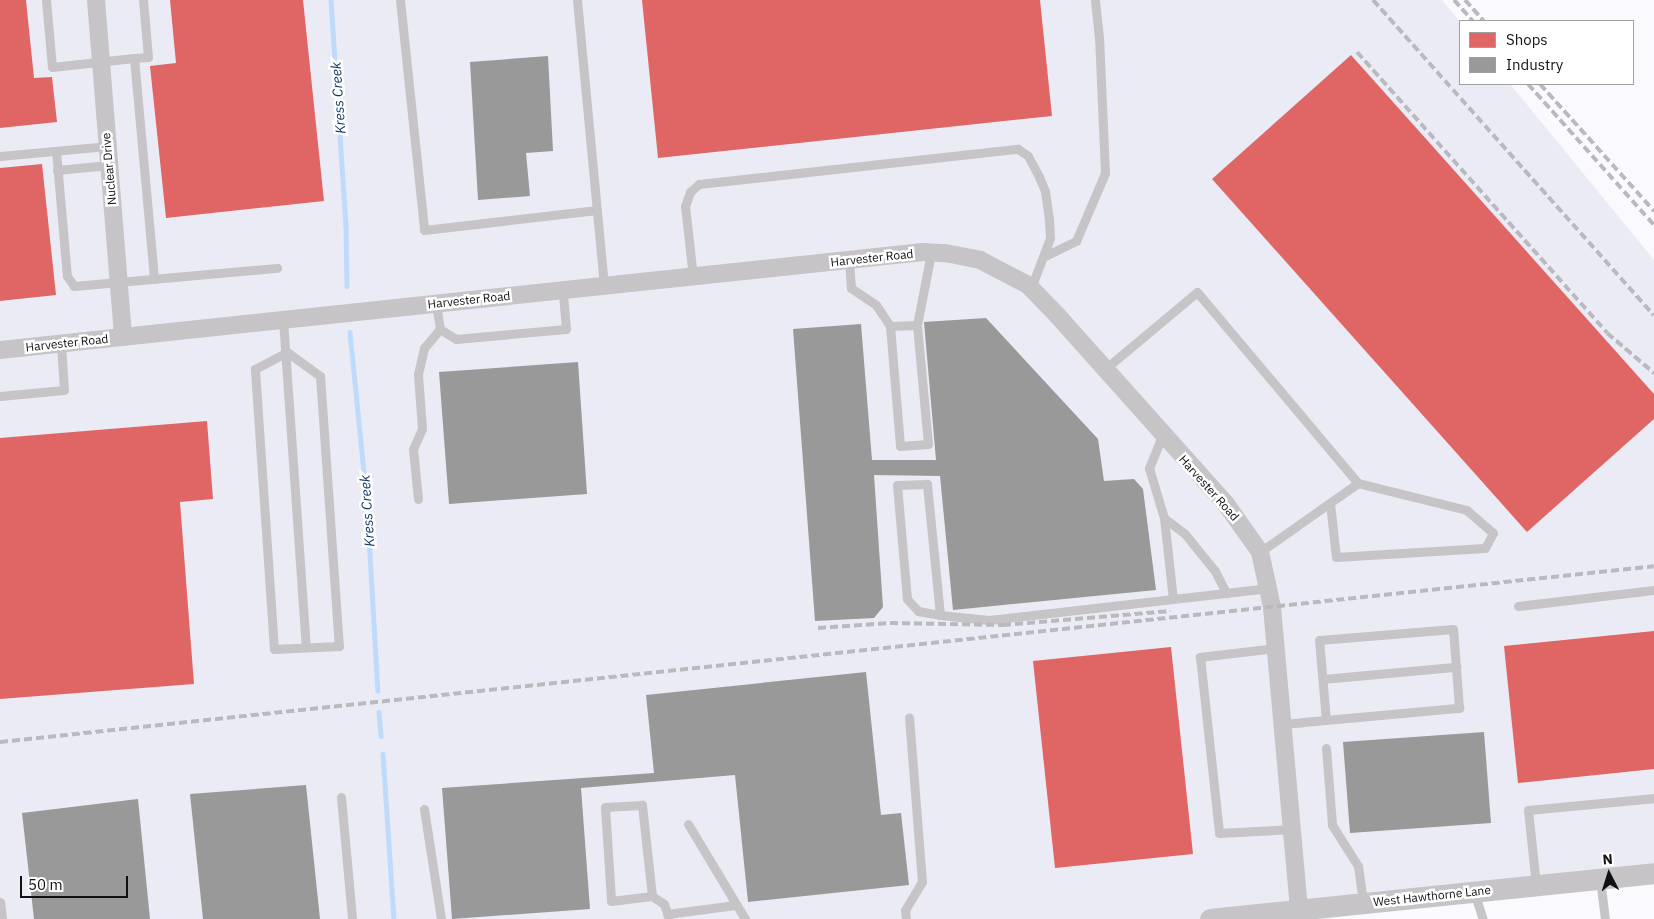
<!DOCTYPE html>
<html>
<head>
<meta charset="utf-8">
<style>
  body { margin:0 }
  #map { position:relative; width:1654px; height:919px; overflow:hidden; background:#f9f9fe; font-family:"IBM Plex Sans",sans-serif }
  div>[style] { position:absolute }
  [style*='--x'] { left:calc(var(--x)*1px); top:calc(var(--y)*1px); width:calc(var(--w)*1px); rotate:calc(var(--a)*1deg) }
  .built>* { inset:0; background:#eaebf5 }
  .shops>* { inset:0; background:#e06666 }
  .industry>* { inset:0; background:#999 }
  .stream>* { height:4.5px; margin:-2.25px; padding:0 2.25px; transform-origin:2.25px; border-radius:2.25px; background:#bfdbfc }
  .service>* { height:9px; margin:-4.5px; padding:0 4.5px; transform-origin:4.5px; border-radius:4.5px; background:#c6c4c6 }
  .minor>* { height:18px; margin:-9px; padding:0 9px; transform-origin:9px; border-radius:9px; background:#c6c4c6 }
  .tertiary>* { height:21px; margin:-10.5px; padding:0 10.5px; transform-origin:10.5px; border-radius:10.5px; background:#c6c4c6 }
  .rail>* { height:4px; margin-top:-2px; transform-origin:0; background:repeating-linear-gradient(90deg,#bab9bd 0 8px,transparent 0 12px) }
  span { translate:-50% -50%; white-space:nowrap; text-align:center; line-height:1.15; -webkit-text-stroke:5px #fff; paint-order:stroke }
  .street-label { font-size:12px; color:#111114 }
  .water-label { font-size:14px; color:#113a64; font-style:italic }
  .legend { position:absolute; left:1459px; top:20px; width:175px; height:65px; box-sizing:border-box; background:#fff; border:1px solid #a0a0a1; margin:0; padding:6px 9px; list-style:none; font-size:15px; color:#111114 }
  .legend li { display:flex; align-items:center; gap:10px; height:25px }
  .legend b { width:25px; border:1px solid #a0a0a1 }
  .north { position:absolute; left:1584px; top:849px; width:50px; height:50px; -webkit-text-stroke:4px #fff; paint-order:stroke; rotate:355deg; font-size:14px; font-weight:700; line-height:20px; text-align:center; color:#111114 }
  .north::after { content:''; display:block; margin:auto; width:18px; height:22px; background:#111114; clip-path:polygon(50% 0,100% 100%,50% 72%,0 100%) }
  .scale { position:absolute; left:20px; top:876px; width:108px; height:22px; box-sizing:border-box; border:2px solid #111114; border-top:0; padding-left:6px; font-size:15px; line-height:18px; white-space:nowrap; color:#111114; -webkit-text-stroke:4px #fff; paint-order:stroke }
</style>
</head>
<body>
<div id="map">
  <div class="built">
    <div style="clip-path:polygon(0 0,1442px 0,1460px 22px,1460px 84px,1510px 84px,1654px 260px,1654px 879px,1266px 919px,0 919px)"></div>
  </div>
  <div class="shops">
    <div style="clip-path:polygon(0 0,26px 0,34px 78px,52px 77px,57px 122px,0 128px)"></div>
    <div style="clip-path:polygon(170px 0,303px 0,324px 201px,166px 218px,150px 66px,176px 63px)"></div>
    <div style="clip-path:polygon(642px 0,1040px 0,1052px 116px,658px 158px)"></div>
    <div style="clip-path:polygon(1351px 55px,1654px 394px,1654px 419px,1527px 532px,1212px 179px)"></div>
    <div style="clip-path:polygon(42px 164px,56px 295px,0 301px,0 168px)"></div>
    <div style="clip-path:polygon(207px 421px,213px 499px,180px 502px,194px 684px,0 699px,0 438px)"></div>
    <div style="clip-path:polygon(1654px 631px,1654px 769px,1518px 783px,1504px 646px)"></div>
    <div style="clip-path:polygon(1171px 647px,1193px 854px,1055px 868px,1033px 661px)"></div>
  </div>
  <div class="industry">
    <div style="clip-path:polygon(548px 56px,553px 151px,526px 153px,530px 196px,478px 200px,470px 62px)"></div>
    <div style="clip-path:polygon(986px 318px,1098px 439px,1104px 481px,1134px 479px,1143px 489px,1156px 590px,953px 610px,940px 476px,874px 475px,883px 607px,874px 618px,815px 621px,793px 329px,861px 324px,872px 460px,936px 460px,924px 322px)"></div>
    <div style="clip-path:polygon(578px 362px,587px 494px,449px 504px,439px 372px)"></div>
    <div style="clip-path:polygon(866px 672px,881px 815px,901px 813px,909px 885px,748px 902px,735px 775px,581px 788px,590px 909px,452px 919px,442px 788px,654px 773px,646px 695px)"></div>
    <div style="clip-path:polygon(1484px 732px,1491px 823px,1350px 833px,1343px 742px)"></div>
    <div style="clip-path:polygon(306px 785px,320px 919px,203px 919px,190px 794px)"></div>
    <div style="clip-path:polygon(138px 799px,150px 919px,34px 919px,22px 813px)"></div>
  </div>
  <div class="stream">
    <div style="--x:331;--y:0;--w:225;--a:86.2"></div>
    <div style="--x:346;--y:224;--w:62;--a:89.1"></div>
    <div style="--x:350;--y:332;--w:171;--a:84.3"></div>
    <div style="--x:367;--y:502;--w:189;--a:86.7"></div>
    <div style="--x:379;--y:712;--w:24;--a:85"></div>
    <div style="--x:383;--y:754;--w:165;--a:86.2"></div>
  </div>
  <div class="service">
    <div style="--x:46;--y:0;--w:67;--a:84.9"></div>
    <div style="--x:52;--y:67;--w:82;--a:-6.3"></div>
    <div style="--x:143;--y:0;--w:57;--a:85"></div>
    <div style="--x:148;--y:57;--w:14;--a:176"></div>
    <div style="--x:134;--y:58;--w:222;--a:84.8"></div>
    <div style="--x:400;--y:0;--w:231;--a:84"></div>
    <div style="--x:424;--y:230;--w:174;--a:-6.6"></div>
    <div style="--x:577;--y:0;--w:287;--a:84.6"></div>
    <div style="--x:56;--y:151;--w:125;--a:85"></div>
    <div style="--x:67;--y:276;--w:12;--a:55"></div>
    <div style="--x:74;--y:286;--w:204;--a:-5.1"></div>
    <div style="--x:0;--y:156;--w:107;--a:-5.3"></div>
    <div style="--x:57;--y:170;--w:52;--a:-5.5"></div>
    <div style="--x:1043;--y:257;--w:37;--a:-26"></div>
    <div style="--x:1076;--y:241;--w:74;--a:-66.9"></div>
    <div style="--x:1105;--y:173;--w:135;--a:-92.5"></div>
    <div style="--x:1099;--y:38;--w:38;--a:-96"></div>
    <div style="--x:849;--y:260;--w:28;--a:86"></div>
    <div style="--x:851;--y:288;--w:30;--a:34"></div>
    <div style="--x:876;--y:305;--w:25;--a:56"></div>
    <div style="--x:890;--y:326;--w:120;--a:85.2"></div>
    <div style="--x:900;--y:446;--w:28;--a:-4"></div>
    <div style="--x:928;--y:444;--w:120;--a:-95.3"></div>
    <div style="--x:917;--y:325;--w:73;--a:-79"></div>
    <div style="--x:693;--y:277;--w:71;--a:-96.4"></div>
    <div style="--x:685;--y:206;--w:15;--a:-70"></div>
    <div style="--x:690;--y:192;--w:12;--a:-42"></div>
    <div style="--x:699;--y:184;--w:321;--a:-6.3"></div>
    <div style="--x:1018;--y:149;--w:12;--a:35"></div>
    <div style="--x:1028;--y:156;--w:24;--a:62"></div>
    <div style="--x:1039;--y:177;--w:15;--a:67"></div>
    <div style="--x:1045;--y:191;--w:28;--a:82"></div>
    <div style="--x:1049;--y:219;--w:19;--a:87"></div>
    <div style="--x:1050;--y:238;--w:53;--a:110.8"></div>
    <div style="--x:283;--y:320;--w:328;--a:86"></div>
    <div style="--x:890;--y:326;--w:27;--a:-2"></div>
    <div style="--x:440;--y:329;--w:19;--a:32"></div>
    <div style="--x:456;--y:339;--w:110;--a:-5.2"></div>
    <div style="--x:566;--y:329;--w:38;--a:-95"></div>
    <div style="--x:287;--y:352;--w:41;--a:36"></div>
    <div style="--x:320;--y:376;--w:271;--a:86"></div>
    <div style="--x:339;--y:646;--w:65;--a:177.4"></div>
    <div style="--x:274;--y:649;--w:281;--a:-93.9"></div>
    <div style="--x:255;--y:369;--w:36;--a:-28"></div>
    <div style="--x:1105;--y:369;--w:120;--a:-39.9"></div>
    <div style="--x:1197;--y:292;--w:250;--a:49.9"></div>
    <div style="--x:1358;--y:483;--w:120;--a:144.9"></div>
    <div style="--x:0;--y:396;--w:64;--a:-5.4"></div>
    <div style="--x:64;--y:390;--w:46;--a:-93.7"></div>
    <div style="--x:1162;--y:436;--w:35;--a:112"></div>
    <div style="--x:1149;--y:468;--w:52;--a:73.3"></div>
    <div style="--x:1164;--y:518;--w:81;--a:83.7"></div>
    <div style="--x:418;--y:499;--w:50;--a:-95.7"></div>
    <div style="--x:413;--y:449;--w:22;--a:-66"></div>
    <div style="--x:422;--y:429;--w:55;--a:-94.2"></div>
    <div style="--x:418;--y:374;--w:27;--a:-77"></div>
    <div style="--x:424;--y:348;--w:25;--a:-50"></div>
    <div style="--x:440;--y:329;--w:25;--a:-99"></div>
    <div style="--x:1330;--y:503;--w:54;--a:83.7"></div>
    <div style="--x:1336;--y:557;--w:149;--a:-3.5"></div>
    <div style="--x:1485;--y:548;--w:17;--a:-62"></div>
    <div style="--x:1493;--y:533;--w:35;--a:-139"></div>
    <div style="--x:1467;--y:510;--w:112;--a:-166.1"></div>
    <div style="--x:1164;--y:518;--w:26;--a:37"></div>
    <div style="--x:1185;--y:534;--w:48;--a:51"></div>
    <div style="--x:1215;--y:571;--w:25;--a:63"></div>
    <div style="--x:1518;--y:606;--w:137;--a:-6.7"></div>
    <div style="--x:940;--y:615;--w:132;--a:-95.7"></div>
    <div style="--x:927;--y:484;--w:30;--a:178"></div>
    <div style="--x:897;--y:485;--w:114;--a:85"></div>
    <div style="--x:907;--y:599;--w:16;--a:47"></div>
    <div style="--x:918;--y:611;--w:22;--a:10"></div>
    <div style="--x:940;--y:615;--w:49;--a:5.8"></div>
    <div style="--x:989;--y:620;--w:282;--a:-6.5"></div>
    <div style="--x:1275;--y:648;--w:76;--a:173.2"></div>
    <div style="--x:1200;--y:657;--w:177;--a:83.8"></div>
    <div style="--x:1219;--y:833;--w:73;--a:-3.1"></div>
    <div style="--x:1323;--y:679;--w:134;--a:-5.2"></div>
    <div style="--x:1282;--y:724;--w:21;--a:-5"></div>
    <div style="--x:1303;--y:722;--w:23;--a:-5"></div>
    <div style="--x:1326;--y:720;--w:134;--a:-5.2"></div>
    <div style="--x:1459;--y:708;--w:79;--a:-94.3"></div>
    <div style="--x:1453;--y:629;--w:134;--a:175.3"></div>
    <div style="--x:1319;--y:640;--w:80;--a:85"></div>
    <div style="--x:1326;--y:748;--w:77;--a:85.5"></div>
    <div style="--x:1332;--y:825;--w:49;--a:57.6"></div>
    <div style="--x:1358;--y:866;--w:37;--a:82"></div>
    <div style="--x:341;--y:797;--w:122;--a:84.8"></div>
    <div style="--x:424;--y:809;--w:111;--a:81.2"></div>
    <div style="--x:688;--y:824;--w:111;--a:59"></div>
    <div style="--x:1600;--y:879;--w:40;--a:82.9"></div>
    <div style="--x:1536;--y:885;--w:75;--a:-96.1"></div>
    <div style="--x:1528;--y:810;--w:127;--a:-5.4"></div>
    <div style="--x:1474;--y:892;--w:28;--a:72"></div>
    <div style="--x:652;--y:896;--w:92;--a:-96.3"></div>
    <div style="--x:642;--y:805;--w:37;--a:177"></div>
    <div style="--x:605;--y:807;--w:94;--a:86.3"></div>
    <div style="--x:611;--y:901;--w:41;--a:-7"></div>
    <div style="--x:652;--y:896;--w:14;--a:34"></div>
    <div style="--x:664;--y:904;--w:16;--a:72"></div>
    <div style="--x:0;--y:902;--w:17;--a:83"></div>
    <div style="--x:667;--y:914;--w:69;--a:-7.5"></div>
    <div style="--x:906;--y:919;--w:9;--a:-96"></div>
    <div style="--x:905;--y:910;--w:33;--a:-59"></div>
    <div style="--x:922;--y:882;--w:165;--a:-94.5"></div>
  </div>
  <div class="minor">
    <div style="--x:96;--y:0;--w:338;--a:85.4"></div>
    <div style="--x:0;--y:350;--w:928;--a:-6.06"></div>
    <div style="--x:923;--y:252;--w:22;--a:3"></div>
    <div style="--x:945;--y:253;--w:36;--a:11"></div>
    <div style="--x:980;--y:260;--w:54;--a:27.5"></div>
    <div style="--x:1028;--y:285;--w:42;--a:46"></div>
    <div style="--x:1057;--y:315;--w:254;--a:48.2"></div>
    <div style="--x:1226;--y:504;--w:59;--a:54.7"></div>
    <div style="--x:1260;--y:552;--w:56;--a:77.7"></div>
    <div style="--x:1272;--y:607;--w:303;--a:84.9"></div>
  </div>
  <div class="tertiary">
    <div style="--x:1210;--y:919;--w:446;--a:-5.9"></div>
  </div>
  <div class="rail">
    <div style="--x:1373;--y:0;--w:422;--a:48.3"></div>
    <div style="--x:1454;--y:0;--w:28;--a:48"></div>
    <div style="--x:1465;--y:0;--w:28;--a:48"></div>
    <div style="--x:1357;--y:52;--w:376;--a:48.3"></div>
    <div style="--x:1607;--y:333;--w:62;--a:40.4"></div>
    <div style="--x:1528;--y:84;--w:189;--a:48.2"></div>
    <div style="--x:1540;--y:84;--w:171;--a:48.1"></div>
    <div style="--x:818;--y:628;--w:72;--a:-4"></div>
    <div style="--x:890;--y:623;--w:113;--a:1"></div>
    <div style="--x:1003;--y:625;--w:168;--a:-4.8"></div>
    <div style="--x:0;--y:742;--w:1663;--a:-6.07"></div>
  </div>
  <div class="street-label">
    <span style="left:109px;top:169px;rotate:-95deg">Nuclear Drive</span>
    <span style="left:872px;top:258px;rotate:-6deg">Harvester Road</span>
    <span style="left:469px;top:300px;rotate:-6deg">Harvester Road</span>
    <span style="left:67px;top:343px;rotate:-6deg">Harvester Road</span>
    <span style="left:1209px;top:488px;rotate:48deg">Harvester Road</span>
    <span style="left:1432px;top:896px;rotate:-6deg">West Hawthorne Lane</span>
  </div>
  <div class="water-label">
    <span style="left:338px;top:98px;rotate:-94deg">Kress Creek</span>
    <span style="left:367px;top:511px;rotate:-94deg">Kress Creek</span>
  </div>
  <ul class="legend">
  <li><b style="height:14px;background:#e06666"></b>Shops</li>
  <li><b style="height:14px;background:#999"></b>Industry</li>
  </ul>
  <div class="north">N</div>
  <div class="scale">50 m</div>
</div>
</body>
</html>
